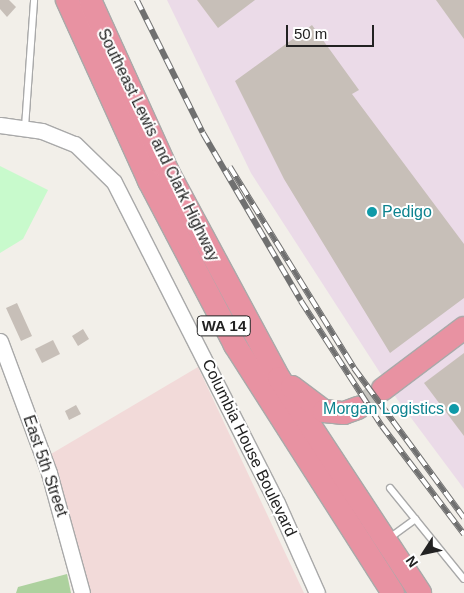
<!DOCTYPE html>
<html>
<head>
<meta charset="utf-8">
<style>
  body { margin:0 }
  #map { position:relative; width:464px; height:593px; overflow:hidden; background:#f2efe9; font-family:Helvetica,sans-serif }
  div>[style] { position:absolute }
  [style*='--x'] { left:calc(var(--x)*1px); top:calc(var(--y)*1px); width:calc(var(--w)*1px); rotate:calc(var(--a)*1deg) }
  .commercial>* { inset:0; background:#f2dad9 }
  .industrial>* { inset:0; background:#ebdbe8 }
  .forest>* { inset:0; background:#add19e }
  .park>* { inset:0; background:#c8facc }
  .building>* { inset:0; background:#c7bfb8 }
  .motorway-tunnel>* { height:22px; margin-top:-11px; transform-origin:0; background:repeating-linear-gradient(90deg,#c8c6c1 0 22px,transparent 0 33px) }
  .roads { filter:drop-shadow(1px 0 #a9a9a9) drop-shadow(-1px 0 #a9a9a9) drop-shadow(0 1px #a9a9a9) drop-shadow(0 -1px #a9a9a9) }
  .service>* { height:6px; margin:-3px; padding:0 3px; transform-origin:3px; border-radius:3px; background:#fff }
  .tertiary>* { height:15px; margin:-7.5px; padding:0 7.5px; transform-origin:7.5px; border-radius:7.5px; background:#fff }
  .motorway>* { height:22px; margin:-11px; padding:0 11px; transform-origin:11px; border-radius:11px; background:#e892a2 }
  .rail>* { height:5.5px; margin-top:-2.75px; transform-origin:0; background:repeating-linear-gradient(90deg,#fff 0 11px,#707070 0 22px); box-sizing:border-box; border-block:1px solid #707070 }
  .dots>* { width:14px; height:14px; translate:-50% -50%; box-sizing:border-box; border:2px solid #fff; border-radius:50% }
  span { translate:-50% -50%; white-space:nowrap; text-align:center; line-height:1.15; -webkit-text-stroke:4px #fff; paint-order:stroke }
  .shield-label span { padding:1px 4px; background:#fff; border:1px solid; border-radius:4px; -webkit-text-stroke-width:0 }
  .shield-label { font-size:15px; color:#222; font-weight:700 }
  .street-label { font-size:16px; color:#222 }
  .culture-label { font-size:16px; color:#0d838f }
  .left { translate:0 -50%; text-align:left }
  .right { translate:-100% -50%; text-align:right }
  .north { position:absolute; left:399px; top:528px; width:50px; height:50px; -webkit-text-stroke:4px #fff; paint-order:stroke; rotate:235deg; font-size:14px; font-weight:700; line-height:20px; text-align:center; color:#222 }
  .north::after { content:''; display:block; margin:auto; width:18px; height:22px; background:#222; clip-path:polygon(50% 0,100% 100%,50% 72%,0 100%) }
  .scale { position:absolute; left:286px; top:25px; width:88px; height:22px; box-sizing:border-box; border:2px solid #222; border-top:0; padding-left:6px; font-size:15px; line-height:18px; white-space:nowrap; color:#222; -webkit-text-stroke:4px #fff; paint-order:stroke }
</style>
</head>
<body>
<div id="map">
  <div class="commercial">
    <div style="clip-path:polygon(198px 367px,304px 593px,91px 593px,51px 454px)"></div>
  </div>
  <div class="industrial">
    <div style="clip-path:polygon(167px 0,464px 0,464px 489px,397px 399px,251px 173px)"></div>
  </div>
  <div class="forest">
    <div style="clip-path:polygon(67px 574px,71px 593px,16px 593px,18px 587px)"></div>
  </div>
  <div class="park">
    <div style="clip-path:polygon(0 166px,48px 190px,23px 239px,0 253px)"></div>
  </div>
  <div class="building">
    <div style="clip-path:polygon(0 0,9px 0,16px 7px,7px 17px,0 9px)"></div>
    <div style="clip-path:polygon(197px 0,255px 0,218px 28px)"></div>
    <div style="clip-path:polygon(436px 0,464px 0,464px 39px)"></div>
    <div style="clip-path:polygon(312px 25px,359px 90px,352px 94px,464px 244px,464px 298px,390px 353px,284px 179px,235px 81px)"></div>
    <div style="clip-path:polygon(17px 303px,32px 336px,21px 341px,6px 308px)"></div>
    <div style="clip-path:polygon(83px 329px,89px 339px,78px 346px,72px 336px)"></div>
    <div style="clip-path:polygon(53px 340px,60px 354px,42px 363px,35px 349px)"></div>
    <div style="clip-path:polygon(464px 353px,464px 436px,424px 383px)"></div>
    <div style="clip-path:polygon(76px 405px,81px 414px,69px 420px,65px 411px)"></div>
  </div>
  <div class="motorway-tunnel">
    <div style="--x:358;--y:408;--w:31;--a:-37"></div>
  </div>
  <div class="roads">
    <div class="service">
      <div style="--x:25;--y:127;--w:127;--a:-85.9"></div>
      <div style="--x:390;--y:488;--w:117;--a:50.9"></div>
      <div style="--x:388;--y:539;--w:34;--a:-36"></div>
    </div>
    <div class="tertiary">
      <div style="--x:0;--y:125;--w:42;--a:8.1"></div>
      <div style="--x:42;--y:131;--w:35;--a:22"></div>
      <div style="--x:75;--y:144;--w:54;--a:44.3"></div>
      <div style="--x:114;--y:182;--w:360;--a:63.1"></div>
      <div style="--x:277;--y:503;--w:98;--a:66"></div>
      <div style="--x:0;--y:341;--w:141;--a:69.6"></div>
      <div style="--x:49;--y:473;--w:124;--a:74.6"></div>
    </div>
    <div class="motorway">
      <div style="--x:67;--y:0;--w:199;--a:65.6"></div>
      <div style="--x:149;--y:181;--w:185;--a:62.3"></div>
      <div style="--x:235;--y:345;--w:294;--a:57.5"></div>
      <div style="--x:90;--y:0;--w:189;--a:65.6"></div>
      <div style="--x:168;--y:172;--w:234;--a:61.7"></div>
      <div style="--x:279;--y:378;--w:257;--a:56.7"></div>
      <div style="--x:292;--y:387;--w:40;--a:37"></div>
      <div style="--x:324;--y:411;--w:20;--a:6"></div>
      <div style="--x:344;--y:413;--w:15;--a:-20"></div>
      <div style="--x:383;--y:389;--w:101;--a:-37"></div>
    </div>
  </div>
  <div class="rail">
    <div style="--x:137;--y:0;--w:148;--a:63.6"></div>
    <div style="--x:203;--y:133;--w:194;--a:59.7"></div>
    <div style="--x:301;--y:301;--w:149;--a:57.1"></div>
    <div style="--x:382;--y:426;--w:136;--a:52.8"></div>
    <div style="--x:230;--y:167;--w:236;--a:58.3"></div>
    <div style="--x:354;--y:368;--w:186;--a:53.7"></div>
  </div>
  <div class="dots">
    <div style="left:372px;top:212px;background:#0f9aa8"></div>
    <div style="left:454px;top:409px;background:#0f9aa8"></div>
  </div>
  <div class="shield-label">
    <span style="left:224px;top:326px">WA 14</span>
  </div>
  <div class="street-label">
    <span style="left:158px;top:145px;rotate:64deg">Southeast Lewis and Clark Highway</span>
    <span style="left:249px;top:448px;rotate:64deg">Columbia House Boulevard</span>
    <span style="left:45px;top:466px;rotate:71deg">East 5th Street</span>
  </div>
  <div class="culture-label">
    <span class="left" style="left:382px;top:212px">Pedigo</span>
    <span class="right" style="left:444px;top:409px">Morgan Logistics</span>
  </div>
  <div class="north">N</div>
  <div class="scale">50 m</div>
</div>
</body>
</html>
